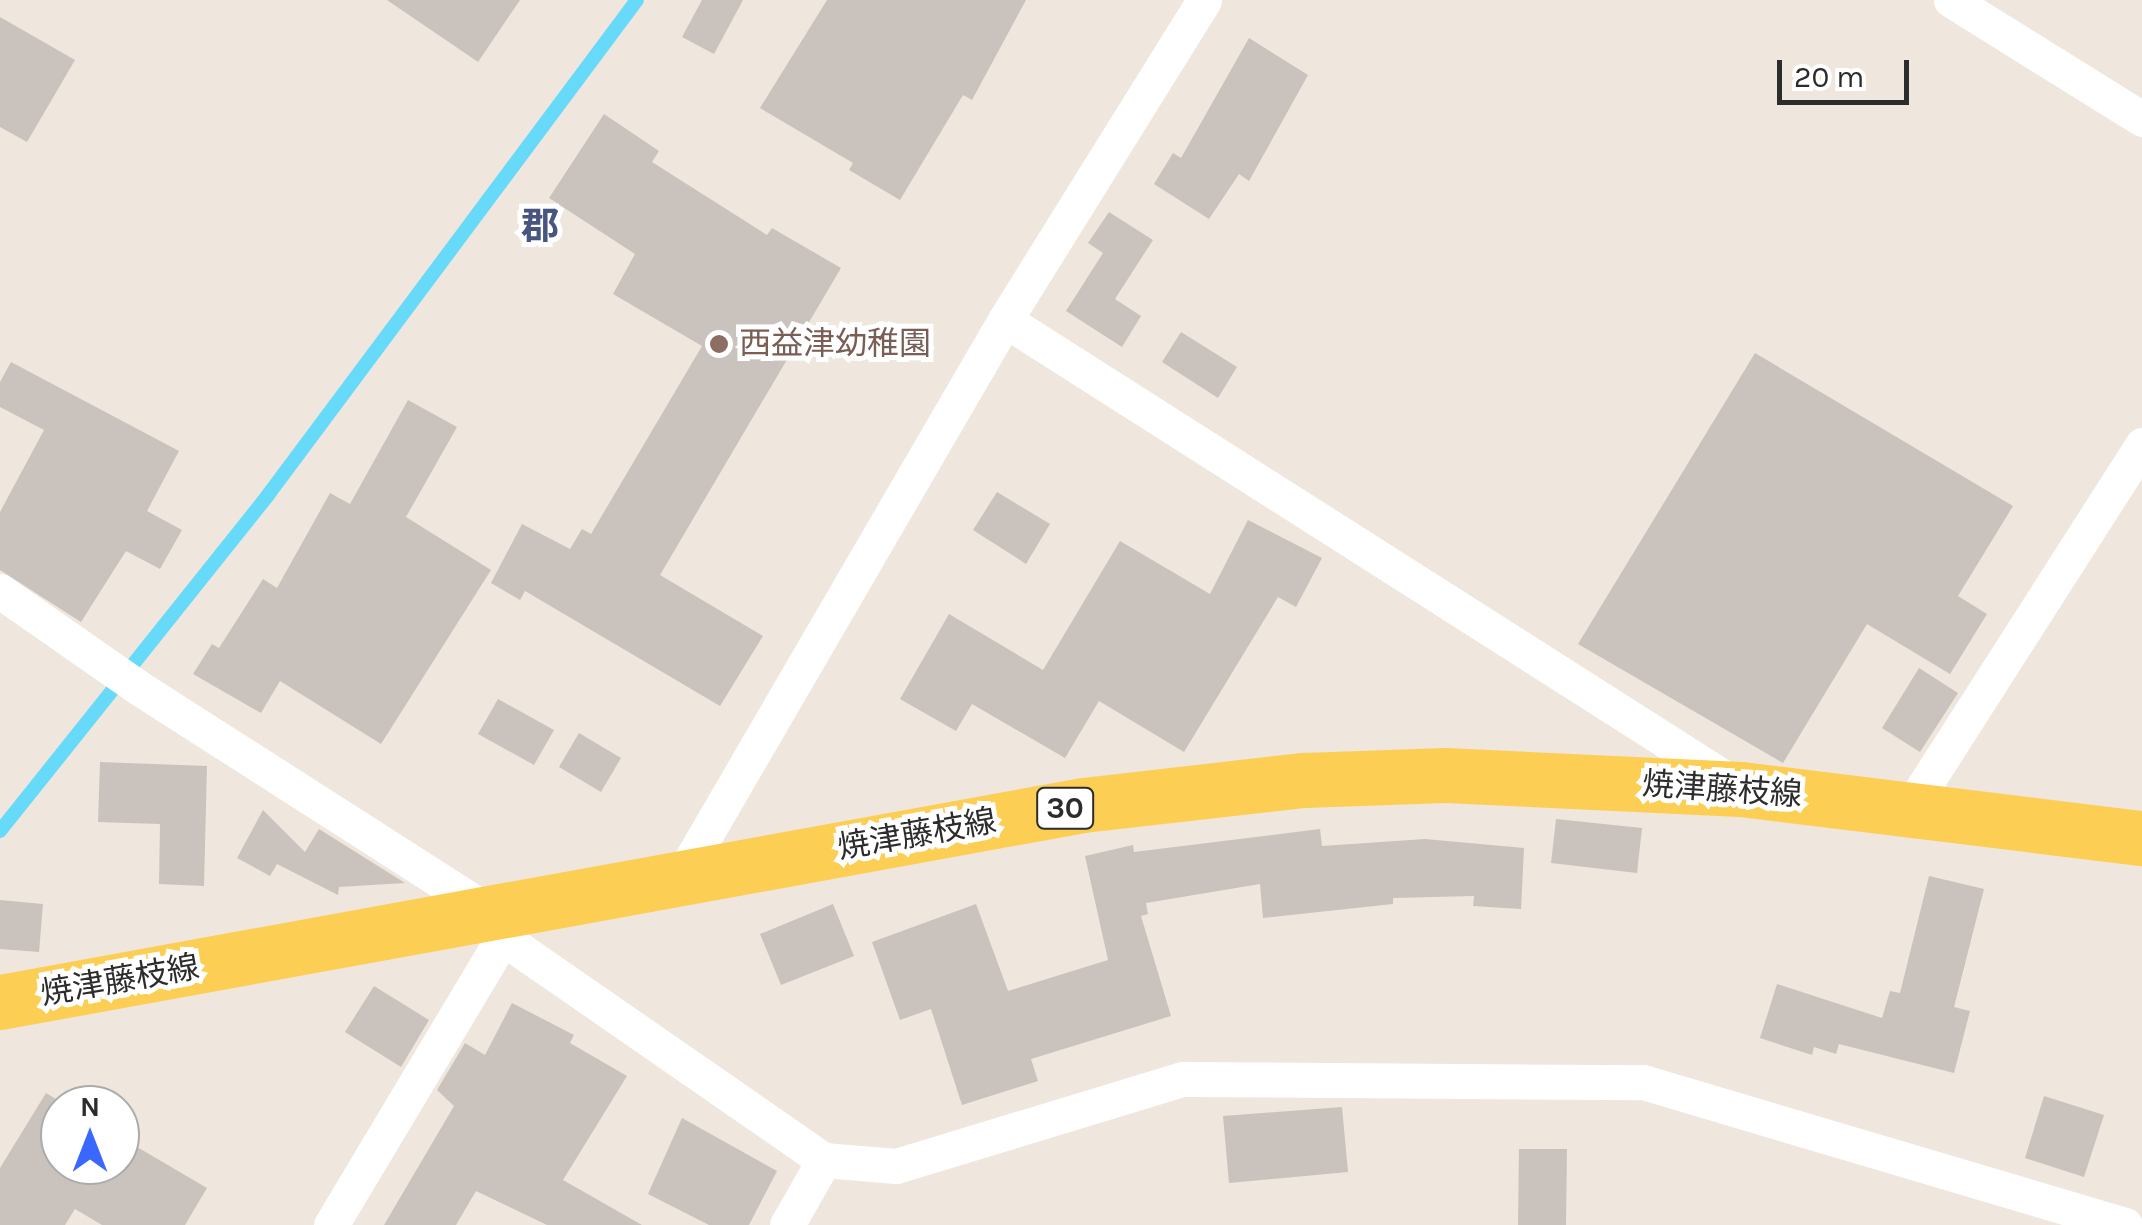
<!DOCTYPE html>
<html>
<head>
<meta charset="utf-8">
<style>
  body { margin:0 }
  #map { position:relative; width:2142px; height:1225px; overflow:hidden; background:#efe6dd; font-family:Karla,"Noto Sans JP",sans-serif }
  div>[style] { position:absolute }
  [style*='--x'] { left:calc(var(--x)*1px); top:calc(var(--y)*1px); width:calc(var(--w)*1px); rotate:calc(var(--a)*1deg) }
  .stream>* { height:14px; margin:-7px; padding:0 7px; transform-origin:7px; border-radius:7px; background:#67d9f9 }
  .building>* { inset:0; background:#cac3bd }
  .street>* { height:35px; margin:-17.5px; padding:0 17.5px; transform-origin:17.5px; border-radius:17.5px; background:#fff }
  .primary>* { height:55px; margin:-27.5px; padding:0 27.5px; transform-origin:27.5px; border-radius:27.5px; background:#fdce54 }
  .dots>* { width:28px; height:28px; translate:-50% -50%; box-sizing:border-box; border:5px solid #fff; border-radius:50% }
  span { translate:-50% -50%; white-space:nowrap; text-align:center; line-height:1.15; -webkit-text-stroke:10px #fff; paint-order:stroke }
  .shield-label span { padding:2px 8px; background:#fff; border:2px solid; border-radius:8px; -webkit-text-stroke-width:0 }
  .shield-label { font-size:30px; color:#2c2c2c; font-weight:700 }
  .education-label { font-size:32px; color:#785e54 }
  .left { translate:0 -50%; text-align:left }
  .street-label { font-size:32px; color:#2c2c2c }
  .quarter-label { font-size:38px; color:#485581; font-weight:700 }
  .north { position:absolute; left:40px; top:1085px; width:100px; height:100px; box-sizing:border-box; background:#fff; border:2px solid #ababab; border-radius:50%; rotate:0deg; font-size:28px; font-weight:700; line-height:40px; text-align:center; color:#2c2c2c }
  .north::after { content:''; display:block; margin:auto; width:35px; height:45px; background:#3a68ff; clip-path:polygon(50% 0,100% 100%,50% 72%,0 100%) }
  .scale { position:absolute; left:1777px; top:60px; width:132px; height:45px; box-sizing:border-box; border:5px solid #2c2c2c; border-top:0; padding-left:12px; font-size:30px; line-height:35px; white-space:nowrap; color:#2c2c2c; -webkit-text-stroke:8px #fff; paint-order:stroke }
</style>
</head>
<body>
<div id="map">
  <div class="stream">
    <div style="--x:0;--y:831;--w:430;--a:-51.4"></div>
    <div style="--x:268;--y:495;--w:617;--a:-53.3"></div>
  </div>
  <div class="building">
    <div style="clip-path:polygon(387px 0,520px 0,478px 62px)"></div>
    <div style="clip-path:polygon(702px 0,743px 0,714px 54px,682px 37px)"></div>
    <div style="clip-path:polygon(827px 0,1026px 0,972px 100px,963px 95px,900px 200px,849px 170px,853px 163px,760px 108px)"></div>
    <div style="clip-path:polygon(0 17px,75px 60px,27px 142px,0 127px)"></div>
    <div style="clip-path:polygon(1249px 38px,1308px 75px,1249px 181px,1239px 174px,1209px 219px,1154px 184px,1173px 153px,1181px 158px)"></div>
    <div style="clip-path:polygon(604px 114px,659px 151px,652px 162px,767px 235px,772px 228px,841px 268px,660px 575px,763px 636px,720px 706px,525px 591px,520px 600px,491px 583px,522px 524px,570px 549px,582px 529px,591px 534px,702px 346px,613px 294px,635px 254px,549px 198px)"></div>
    <div style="clip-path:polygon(1109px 212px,1153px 240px,1115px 299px,1141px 316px,1122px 347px,1066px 311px,1103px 253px,1088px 243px)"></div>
    <div style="clip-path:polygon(1181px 332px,1237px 367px,1218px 398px,1162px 362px)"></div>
    <div style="clip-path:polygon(1755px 353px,2013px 506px,1958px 596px,1987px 614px,1950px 674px,1867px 624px,1783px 763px,1578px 644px)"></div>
    <div style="clip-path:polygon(11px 362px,179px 451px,147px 511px,182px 530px,160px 569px,126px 551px,81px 622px,0 570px,0 512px,44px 430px,0 407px,0 382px)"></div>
    <div style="clip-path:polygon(408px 400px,457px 427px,406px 517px,491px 570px,381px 744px,280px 681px,261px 713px,193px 674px,212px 644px,219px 648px,263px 579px,277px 588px,330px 493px,350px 504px)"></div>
    <div style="clip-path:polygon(997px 492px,1050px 524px,1026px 564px,973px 530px)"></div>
    <div style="clip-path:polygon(1248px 520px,1322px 558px,1296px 607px,1278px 597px,1184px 752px,1099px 701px,1065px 758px,972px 704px,956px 731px,900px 699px,949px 614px,1043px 670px,1120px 541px,1210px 594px)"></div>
    <div style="clip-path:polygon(1919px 668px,1958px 693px,1920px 752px,1882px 728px)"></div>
    <div style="clip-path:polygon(498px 699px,554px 730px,534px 765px,478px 734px)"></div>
    <div style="clip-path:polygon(579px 733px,621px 758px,601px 792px,559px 767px)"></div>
    <div style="clip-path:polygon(100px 762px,207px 766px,204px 886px,159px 884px,160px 824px,98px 822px)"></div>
    <div style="clip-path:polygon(263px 810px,305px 852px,319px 829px,405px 883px,339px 887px,338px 895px,277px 864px,270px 876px,237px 858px)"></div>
    <div style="clip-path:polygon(1556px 819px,1642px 828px,1637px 873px,1551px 863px)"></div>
    <div style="clip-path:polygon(1320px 829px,1322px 846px,1425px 839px,1524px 848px,1521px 909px,1473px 906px,1474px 896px,1393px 898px,1393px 904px,1263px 918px,1260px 884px,1146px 903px,1148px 914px,1141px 916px,1171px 1016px,1031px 1059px,1038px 1081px,962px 1105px,931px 1009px,900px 1020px,872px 942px,976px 904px,1008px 991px,1108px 960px,1085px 856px,1133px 845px,1134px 852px)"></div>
    <div style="clip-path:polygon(1929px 876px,1984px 889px,1954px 1007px,1970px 1011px,1954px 1073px,1839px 1044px,1836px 1054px,1814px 1047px,1812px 1055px,1760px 1038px,1777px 984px,1882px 1018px,1890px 991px,1900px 993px)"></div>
    <div style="clip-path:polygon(0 900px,43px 904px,39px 952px,0 949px)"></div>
    <div style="clip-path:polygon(833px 904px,854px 956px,781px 985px,760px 934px)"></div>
    <div style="clip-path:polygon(374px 986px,429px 1020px,401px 1067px,345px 1032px)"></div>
    <div style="clip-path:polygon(512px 1003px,574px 1035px,570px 1043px,627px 1076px,563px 1180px,642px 1225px,547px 1225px,476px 1191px,456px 1225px,384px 1225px,454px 1106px,437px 1090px,465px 1043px,485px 1055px)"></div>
    <div style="clip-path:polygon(46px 1093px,66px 1105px,60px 1105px,60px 1165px,120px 1165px,120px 1137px,207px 1188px,185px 1225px,102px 1225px,75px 1209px,65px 1225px,0 1225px,0 1168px)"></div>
    <div style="clip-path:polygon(2044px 1096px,2104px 1115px,2084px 1177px,2025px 1158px)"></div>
    <div style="clip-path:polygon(1342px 1107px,1348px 1172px,1229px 1183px,1223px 1116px)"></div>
    <div style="clip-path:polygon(682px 1118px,777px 1171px,749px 1225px,709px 1225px,648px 1194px)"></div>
    <div style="clip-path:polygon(1519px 1149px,1567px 1149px,1566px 1225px,1518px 1225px)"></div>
  </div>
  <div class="street">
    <div style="--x:1951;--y:0;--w:225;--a:31.9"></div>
    <div style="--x:1005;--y:320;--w:864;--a:32.48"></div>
    <div style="--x:0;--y:591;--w:166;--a:34.9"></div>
    <div style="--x:136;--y:686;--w:423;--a:32.6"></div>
    <div style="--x:492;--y:914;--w:26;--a:65"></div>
    <div style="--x:503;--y:938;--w:390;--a:34.7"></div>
    <div style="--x:824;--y:1160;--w:72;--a:4.8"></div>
    <div style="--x:896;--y:1166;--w:300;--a:-16.9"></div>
    <div style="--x:1183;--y:1079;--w:460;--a:0.4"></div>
    <div style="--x:1643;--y:1082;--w:503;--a:16.52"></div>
    <div style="--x:1910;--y:808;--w:431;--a:-57.4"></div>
    <div style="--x:681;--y:877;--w:644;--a:-59.81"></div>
    <div style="--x:1005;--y:320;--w:377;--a:-58.1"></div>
    <div style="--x:331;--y:1225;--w:335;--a:-59.1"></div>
    <div style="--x:787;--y:1225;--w:75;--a:-60.4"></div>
  </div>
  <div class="primary">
    <div style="--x:0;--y:1002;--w:1101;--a:-10.31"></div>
    <div style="--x:1083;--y:805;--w:222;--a:-6.5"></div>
    <div style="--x:1304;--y:780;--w:141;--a:-2"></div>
    <div style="--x:1445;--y:775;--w:296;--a:2.7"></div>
    <div style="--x:1741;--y:789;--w:404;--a:7"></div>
  </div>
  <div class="dots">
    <div style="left:719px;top:344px;background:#8d6e63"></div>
  </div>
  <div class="shield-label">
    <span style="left:1065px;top:808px">30</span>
  </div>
  <div class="education-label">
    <span class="left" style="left:739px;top:344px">西益津幼稚園</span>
  </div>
  <div class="street-label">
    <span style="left:1722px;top:790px;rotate:4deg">焼津藤枝線</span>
    <span style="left:917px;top:835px;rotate:-10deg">焼津藤枝線</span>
    <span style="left:120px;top:981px;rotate:-10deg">焼津藤枝線</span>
  </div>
  <div class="quarter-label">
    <span style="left:540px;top:227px">郡</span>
  </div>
  <div class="north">N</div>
  <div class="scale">20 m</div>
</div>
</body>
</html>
